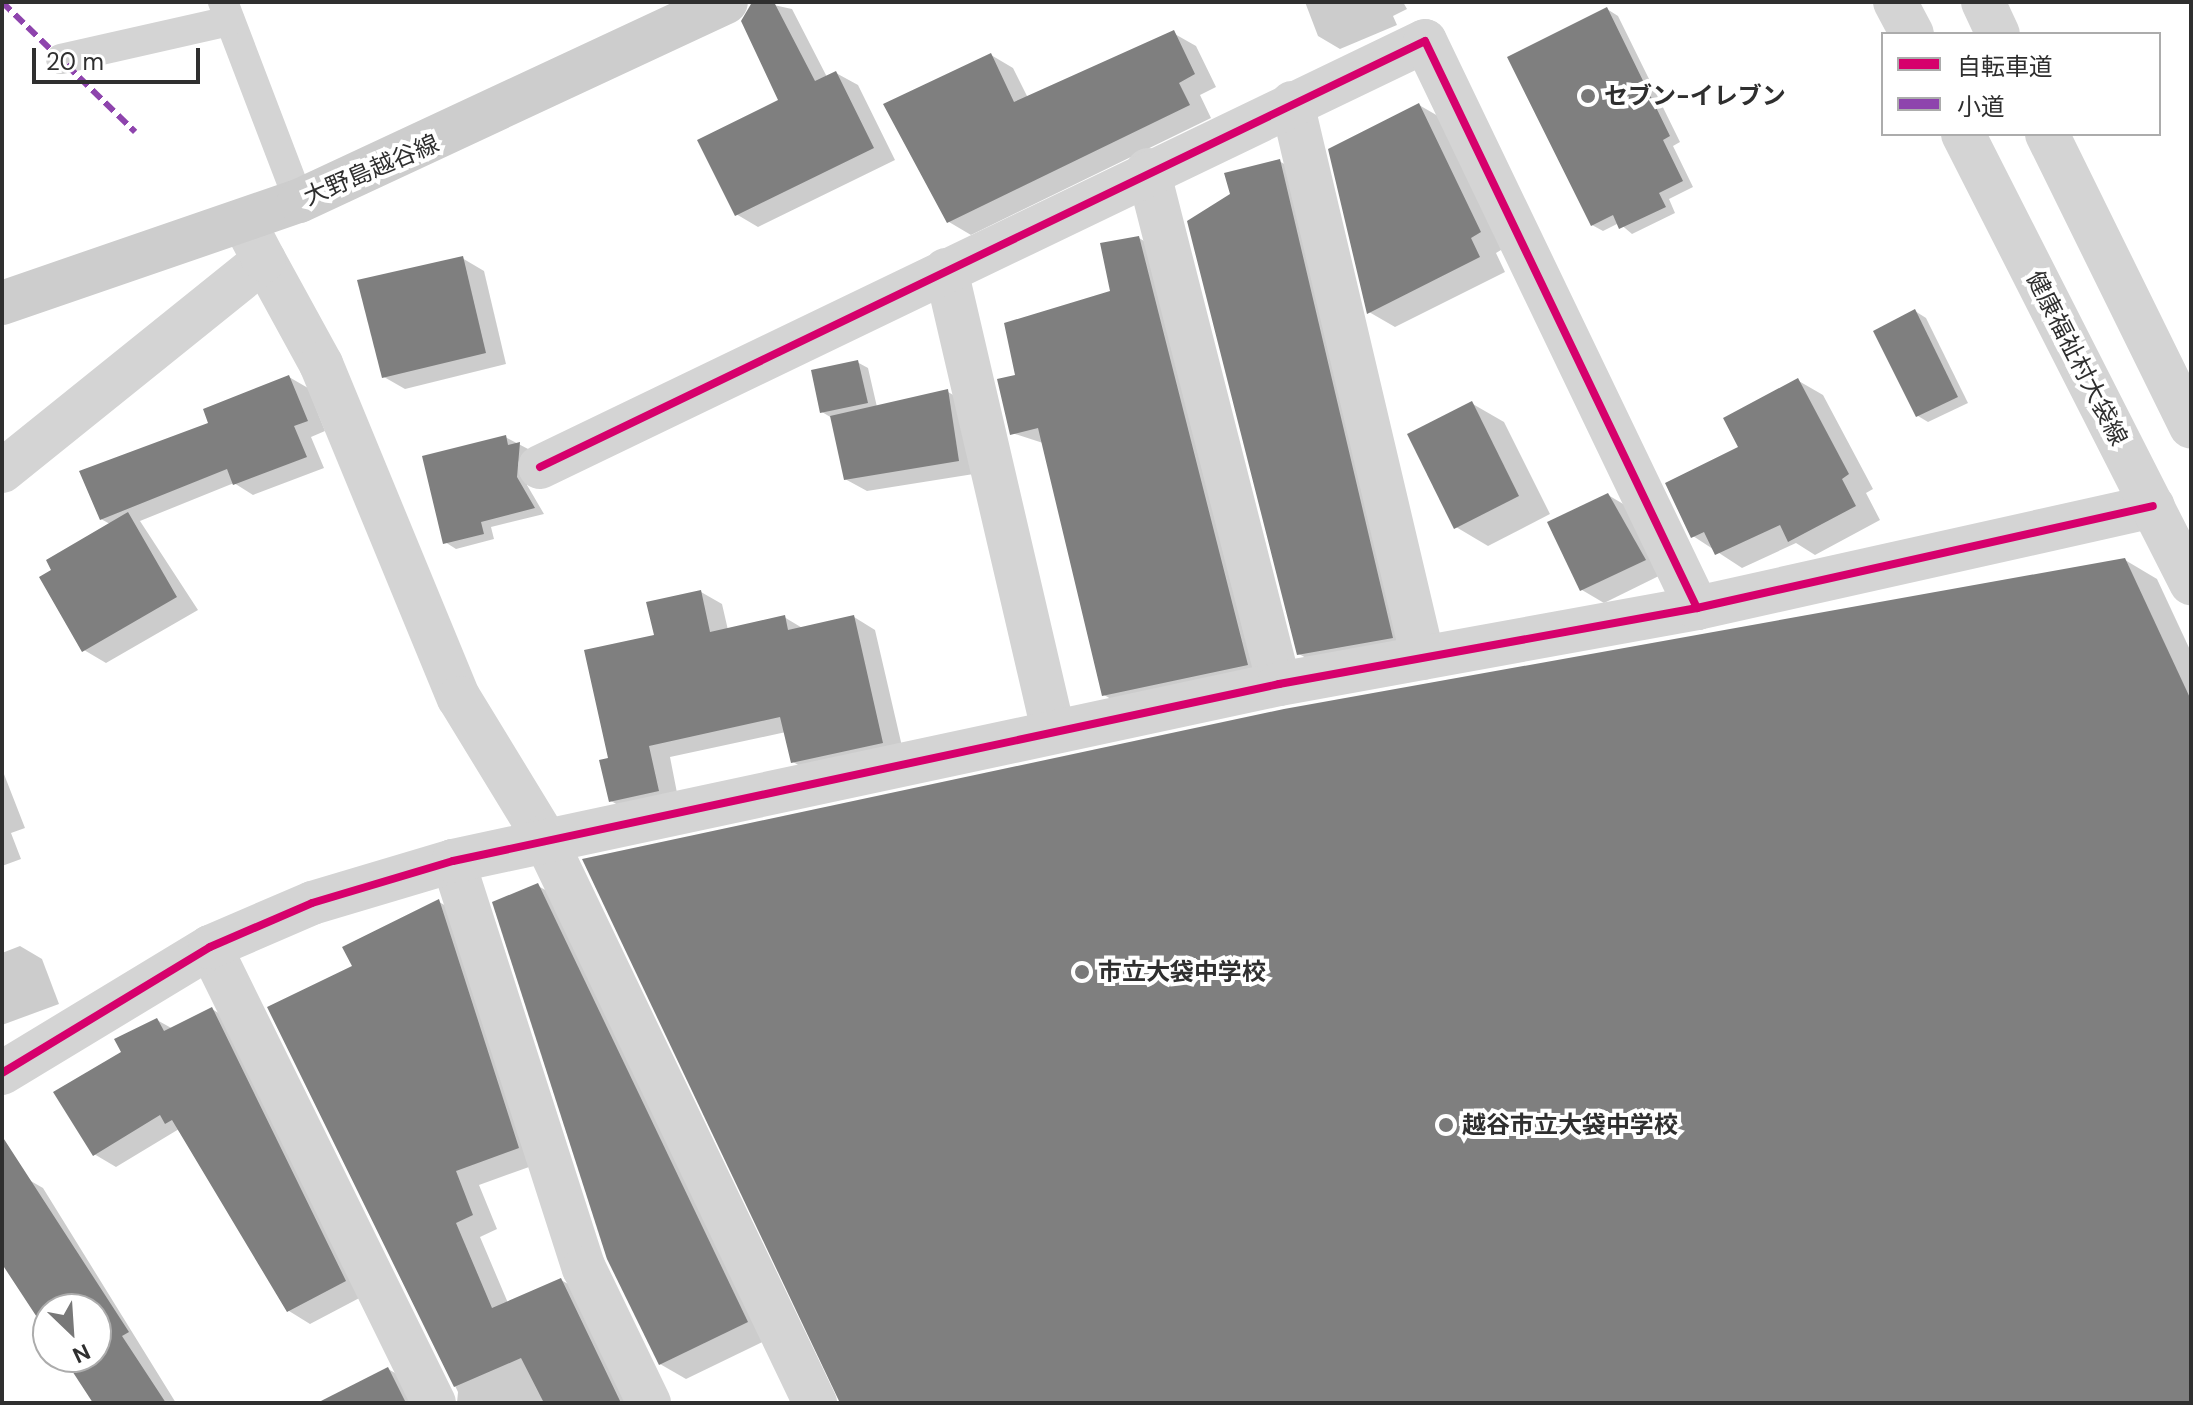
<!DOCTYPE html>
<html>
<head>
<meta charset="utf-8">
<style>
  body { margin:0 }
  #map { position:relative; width:2193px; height:1405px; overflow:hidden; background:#fff; font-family:"DM Sans","Noto Sans JP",sans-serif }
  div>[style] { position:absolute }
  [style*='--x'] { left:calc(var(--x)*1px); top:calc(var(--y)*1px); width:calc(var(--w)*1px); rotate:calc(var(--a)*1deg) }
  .shadow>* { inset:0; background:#0003 }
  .building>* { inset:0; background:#7f7f7f }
  .service>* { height:30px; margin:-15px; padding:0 15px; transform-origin:15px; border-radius:15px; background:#d4d4d4 }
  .minor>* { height:44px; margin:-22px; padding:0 22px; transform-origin:22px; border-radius:22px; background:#d4d4d4 }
  .tertiary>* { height:44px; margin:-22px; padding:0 22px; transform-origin:22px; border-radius:22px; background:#d4d4d4 }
  .secondary>* { height:44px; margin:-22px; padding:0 22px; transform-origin:22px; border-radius:22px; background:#cdcdcd }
  .quiet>* { height:6px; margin-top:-3px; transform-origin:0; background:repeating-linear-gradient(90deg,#8e44ad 0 12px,transparent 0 18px) }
  .cycleway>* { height:8px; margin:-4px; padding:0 4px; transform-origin:4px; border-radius:4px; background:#d6006c }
  .dots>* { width:22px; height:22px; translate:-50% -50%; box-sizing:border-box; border:4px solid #fff; border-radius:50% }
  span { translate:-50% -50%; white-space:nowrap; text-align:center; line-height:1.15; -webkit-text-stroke:8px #fff; paint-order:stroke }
  .poi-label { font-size:24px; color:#2f2f2f; font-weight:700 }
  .left { translate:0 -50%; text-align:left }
  .street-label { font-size:24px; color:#2f2f2f }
  .frame { position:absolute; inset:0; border:4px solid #2f2f2f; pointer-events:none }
  .legend { position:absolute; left:1881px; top:32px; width:280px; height:104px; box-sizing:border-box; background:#fff; border:2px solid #acacac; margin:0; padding:10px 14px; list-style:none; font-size:24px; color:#2f2f2f }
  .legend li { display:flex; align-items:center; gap:16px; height:40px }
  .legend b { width:40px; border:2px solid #acacac }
  .north { position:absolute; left:32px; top:1293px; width:80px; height:80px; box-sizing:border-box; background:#fff; border:2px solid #acacac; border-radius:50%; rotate:155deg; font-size:22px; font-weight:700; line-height:32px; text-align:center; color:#2f2f2f }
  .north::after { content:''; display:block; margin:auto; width:28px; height:36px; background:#787878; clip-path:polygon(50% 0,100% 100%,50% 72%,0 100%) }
  .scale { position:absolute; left:32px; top:48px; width:168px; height:36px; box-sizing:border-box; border:4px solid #2f2f2f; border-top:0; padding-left:10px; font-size:24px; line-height:28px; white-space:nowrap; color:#2f2f2f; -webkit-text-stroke:6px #fff; paint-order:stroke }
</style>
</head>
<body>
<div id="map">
  <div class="shadow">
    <div style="clip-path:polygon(760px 2px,792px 9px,827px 77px,836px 73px,858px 85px,895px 160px,758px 227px,736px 214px,781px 100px,752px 6px)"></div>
    <div style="clip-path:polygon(1305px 2px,1403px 2px,1407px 9px,1393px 16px,1397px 25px,1340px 49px,1318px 36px)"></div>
    <div style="clip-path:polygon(1607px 9px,1618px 16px,1680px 142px,1673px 146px,1693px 187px,1669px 199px,1675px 213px,1632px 234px,1619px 223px,1603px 231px,1592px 225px)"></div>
    <div style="clip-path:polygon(1173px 33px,1196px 46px,1216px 87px,1200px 95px,1211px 118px,971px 235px,949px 222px,991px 55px,1013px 68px,1028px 98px)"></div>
    <div style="clip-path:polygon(1419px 105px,1445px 120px,1506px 247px,1496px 253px,1505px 272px,1395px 327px,1369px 312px)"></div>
    <div style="clip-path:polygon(1279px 161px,1302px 174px,1414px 650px,1322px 667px,1299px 654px)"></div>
    <div style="clip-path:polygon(1139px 238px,1159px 250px,1268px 676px,1125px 707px,1104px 695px,1043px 443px,1012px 433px,1017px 376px,1112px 292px)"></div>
    <div style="clip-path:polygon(462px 258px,484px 271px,506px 364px,405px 389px,384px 377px)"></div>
    <div style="clip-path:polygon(1915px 311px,1926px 318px,1968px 403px,1928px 422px,1918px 416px)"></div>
    <div style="clip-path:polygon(857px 362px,868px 368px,877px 407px,948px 392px,969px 404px,980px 473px,867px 491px,845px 479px,832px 418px,822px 412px)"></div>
    <div style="clip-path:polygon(289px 377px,308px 388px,325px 431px,311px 437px,324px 468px,253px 495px,234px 483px,140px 521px,198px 610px,106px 663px,84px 650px,110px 524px,101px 519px,211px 424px)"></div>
    <div style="clip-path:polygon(1797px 380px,1823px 395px,1873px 489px,1866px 493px,1880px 520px,1815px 555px,1796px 543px,1742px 568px,1693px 536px,1741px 448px)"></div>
    <div style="clip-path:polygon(1471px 403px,1504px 422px,1550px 514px,1488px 546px,1456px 527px)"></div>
    <div style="clip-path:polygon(505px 437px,530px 450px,527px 485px,544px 514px,491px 527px,494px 539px,456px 549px,445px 542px)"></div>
    <div style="clip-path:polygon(1608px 495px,1630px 508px,1667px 572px,1604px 603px,1582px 590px)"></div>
    <div style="clip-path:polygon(2125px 560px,2157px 579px,2191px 652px,2191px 1403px,843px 1403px)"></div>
    <div style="clip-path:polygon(701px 592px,722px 604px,728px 630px,784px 617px,804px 629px,854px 617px,875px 630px,904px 755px,814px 774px,793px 762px,786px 732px,670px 757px,679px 803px,632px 813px,611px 801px,610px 760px,656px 637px)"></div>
    <div style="clip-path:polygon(2px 769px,25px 828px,11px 833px,21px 859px,2px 866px)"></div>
    <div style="clip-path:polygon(538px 886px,564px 900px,773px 1337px,686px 1379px,660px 1364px)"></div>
    <div style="clip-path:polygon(439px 902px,464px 916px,543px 1162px,479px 1185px,497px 1229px,480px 1237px,508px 1303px,561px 1280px,586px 1294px,633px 1403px,457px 1403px,458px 1392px,270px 1008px,354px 967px)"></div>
    <div style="clip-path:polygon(20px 946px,42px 959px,59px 1004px,2px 1025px,2px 953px)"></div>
    <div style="clip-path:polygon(212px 1009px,233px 1022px,367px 1294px,310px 1324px,289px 1311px,179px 1129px,116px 1167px,94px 1154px,124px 1053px,157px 1020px,173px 1029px)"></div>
    <div style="clip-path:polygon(29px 1180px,43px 1188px,176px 1403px,95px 1403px,65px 1357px,96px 1357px,96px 1309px,48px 1309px,48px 1331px,2px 1260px,2px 1197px)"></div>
    <div style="clip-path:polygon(388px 1369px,413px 1383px,424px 1403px,322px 1403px)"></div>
  </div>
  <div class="building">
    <div style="clip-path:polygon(774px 2px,815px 81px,836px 71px,874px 148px,735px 216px,697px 140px,778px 100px,741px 21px,751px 4px)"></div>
    <div style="clip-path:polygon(1607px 7px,1670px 136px,1663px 140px,1683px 181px,1659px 193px,1666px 207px,1619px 229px,1613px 215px,1591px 226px,1507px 57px)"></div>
    <div style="clip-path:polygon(1174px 30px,1195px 74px,1179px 83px,1190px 105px,947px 223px,883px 104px,991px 53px,1014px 102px)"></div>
    <div style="clip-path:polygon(1419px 103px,1481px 232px,1471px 238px,1480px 257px,1367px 314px,1328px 149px)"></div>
    <div style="clip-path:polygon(1280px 159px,1393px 638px,1297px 655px,1187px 221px,1230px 194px,1224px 173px)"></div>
    <div style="clip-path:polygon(1139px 236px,1248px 665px,1102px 696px,1038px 428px,1010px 435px,997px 379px,1015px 375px,1004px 323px,1110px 291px,1100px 243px)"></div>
    <div style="clip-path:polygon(463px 256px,486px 353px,382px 378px,357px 280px)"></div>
    <div style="clip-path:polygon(1915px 309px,1958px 397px,1916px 417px,1873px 331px)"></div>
    <div style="clip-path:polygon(858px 360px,868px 403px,820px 413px,811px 370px)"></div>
    <div style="clip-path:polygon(289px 375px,308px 421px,294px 426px,307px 457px,233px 485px,227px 469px,100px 520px,79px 471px,208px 423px,203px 409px)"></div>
    <div style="clip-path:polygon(1798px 378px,1849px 474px,1842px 479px,1856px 506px,1788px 542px,1780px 525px,1715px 555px,1704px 532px,1691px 538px,1665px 483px,1738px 447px,1723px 418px)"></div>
    <div style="clip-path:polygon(948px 389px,959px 461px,844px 480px,830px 416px)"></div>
    <div style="clip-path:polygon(1472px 401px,1519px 496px,1454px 529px,1407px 434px)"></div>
    <div style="clip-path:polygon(506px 435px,508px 445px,520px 442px,517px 477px,535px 508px,481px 522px,484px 534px,443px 544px,422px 456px)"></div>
    <div style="clip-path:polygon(1608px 493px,1646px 560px,1580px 591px,1547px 522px)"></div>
    <div style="clip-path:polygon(128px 512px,177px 597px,82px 652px,39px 577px,51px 570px,46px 560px)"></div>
    <div style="clip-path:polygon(2125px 558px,2191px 700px,2191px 1403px,840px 1403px,582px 859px,1284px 709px)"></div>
    <div style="clip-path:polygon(701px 590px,710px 632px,785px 615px,788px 630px,854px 615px,883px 743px,791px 763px,780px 717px,649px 746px,659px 791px,609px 802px,599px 760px,608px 758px,584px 650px,654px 635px,646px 602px)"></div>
    <div style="clip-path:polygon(538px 883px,748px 1322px,659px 1365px,607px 1259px,492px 902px)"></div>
    <div style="clip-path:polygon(439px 899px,519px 1148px,456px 1171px,473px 1215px,456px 1223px,492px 1308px,561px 1278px,621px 1403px,544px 1403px,521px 1358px,454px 1387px,267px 1007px,352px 966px,342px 947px)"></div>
    <div style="clip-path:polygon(212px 1007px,346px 1281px,287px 1312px,172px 1120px,165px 1124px,160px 1115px,93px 1156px,53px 1092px,121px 1052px,114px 1039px,157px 1018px,164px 1031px)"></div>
    <div style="clip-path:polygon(2px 1136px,129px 1332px,122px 1336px,166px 1403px,93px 1403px,63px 1357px,96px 1357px,96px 1309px,48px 1309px,48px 1334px,2px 1264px)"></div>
    <div style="clip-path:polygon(388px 1367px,406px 1403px,317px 1403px)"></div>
  </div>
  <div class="service">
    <div style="--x:223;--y:2;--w:213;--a:69.1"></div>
    <div style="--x:61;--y:59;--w:173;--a:-12.7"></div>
  </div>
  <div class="minor">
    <div style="--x:1292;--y:103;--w:570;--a:76.72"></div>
    <div style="--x:1148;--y:170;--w:530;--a:75.7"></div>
    <div style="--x:264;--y:260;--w:119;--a:61.3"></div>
    <div style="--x:321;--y:364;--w:361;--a:67.6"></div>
    <div style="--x:459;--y:698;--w:163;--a:58.6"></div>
    <div style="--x:544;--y:837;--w:628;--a:64.41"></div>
    <div style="--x:946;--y:270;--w:473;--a:76.9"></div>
    <div style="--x:540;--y:467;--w:982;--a:-25.7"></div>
    <div style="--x:1425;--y:41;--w:629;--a:64.37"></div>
    <div style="--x:2;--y:471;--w:336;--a:-38.8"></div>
    <div style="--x:264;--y:260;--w:27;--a:-118"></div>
    <div style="--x:453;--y:861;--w:428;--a:72.2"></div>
    <div style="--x:584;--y:1268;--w:150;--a:64.3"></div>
    <div style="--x:210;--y:947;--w:508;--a:63.84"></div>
    <div style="--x:2;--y:1073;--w:243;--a:-31.2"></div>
    <div style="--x:210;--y:947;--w:111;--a:-23.3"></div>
    <div style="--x:312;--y:903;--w:147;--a:-16.6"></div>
    <div style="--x:453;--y:861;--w:845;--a:-12.09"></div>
    <div style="--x:1279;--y:684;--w:425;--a:-10.3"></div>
    <div style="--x:1697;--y:608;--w:467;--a:-12.6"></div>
  </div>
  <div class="tertiary">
    <div style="--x:1895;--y:2;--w:36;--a:62"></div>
    <div style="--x:1983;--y:2;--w:35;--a:65"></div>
    <div style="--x:1963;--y:134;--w:504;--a:63.08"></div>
    <div style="--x:2047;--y:134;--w:326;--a:63.8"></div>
  </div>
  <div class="secondary">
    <div style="--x:2;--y:303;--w:314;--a:-19"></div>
    <div style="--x:299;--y:201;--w:471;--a:-25"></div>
  </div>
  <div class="quiet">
    <div style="--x:2;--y:2;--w:186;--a:44.3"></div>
  </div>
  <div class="cycleway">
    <div style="--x:540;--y:467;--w:982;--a:-25.7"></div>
    <div style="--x:1425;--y:41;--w:629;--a:64.37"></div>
    <div style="--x:2;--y:1073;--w:243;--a:-31.2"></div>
    <div style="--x:210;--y:947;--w:111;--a:-23.3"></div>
    <div style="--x:312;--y:903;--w:147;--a:-16.6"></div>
    <div style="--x:453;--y:861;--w:845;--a:-12.09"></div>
    <div style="--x:1279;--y:684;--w:425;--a:-10.3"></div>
    <div style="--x:1697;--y:608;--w:467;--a:-12.6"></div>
  </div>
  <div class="dots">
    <div style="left:1588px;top:96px;background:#787878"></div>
    <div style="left:1082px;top:972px;background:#787878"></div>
    <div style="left:1446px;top:1125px;background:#787878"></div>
  </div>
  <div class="poi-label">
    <span class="left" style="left:1604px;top:96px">セブン-イレブン</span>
    <span class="left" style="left:1098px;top:972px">市立大袋中学校</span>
    <span class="left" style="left:1462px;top:1125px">越谷市立大袋中学校</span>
  </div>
  <div class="street-label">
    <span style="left:371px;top:170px;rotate:-23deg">大野島越谷線</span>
    <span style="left:2077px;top:358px;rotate:63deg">健康福祉村大袋線</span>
  </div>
  <div class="frame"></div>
  <ul class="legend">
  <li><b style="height:10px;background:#d6006c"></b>自転車道</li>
  <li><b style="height:10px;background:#8e44ad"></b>小道</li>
  </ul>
  <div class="north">N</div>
  <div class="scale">20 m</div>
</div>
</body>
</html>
